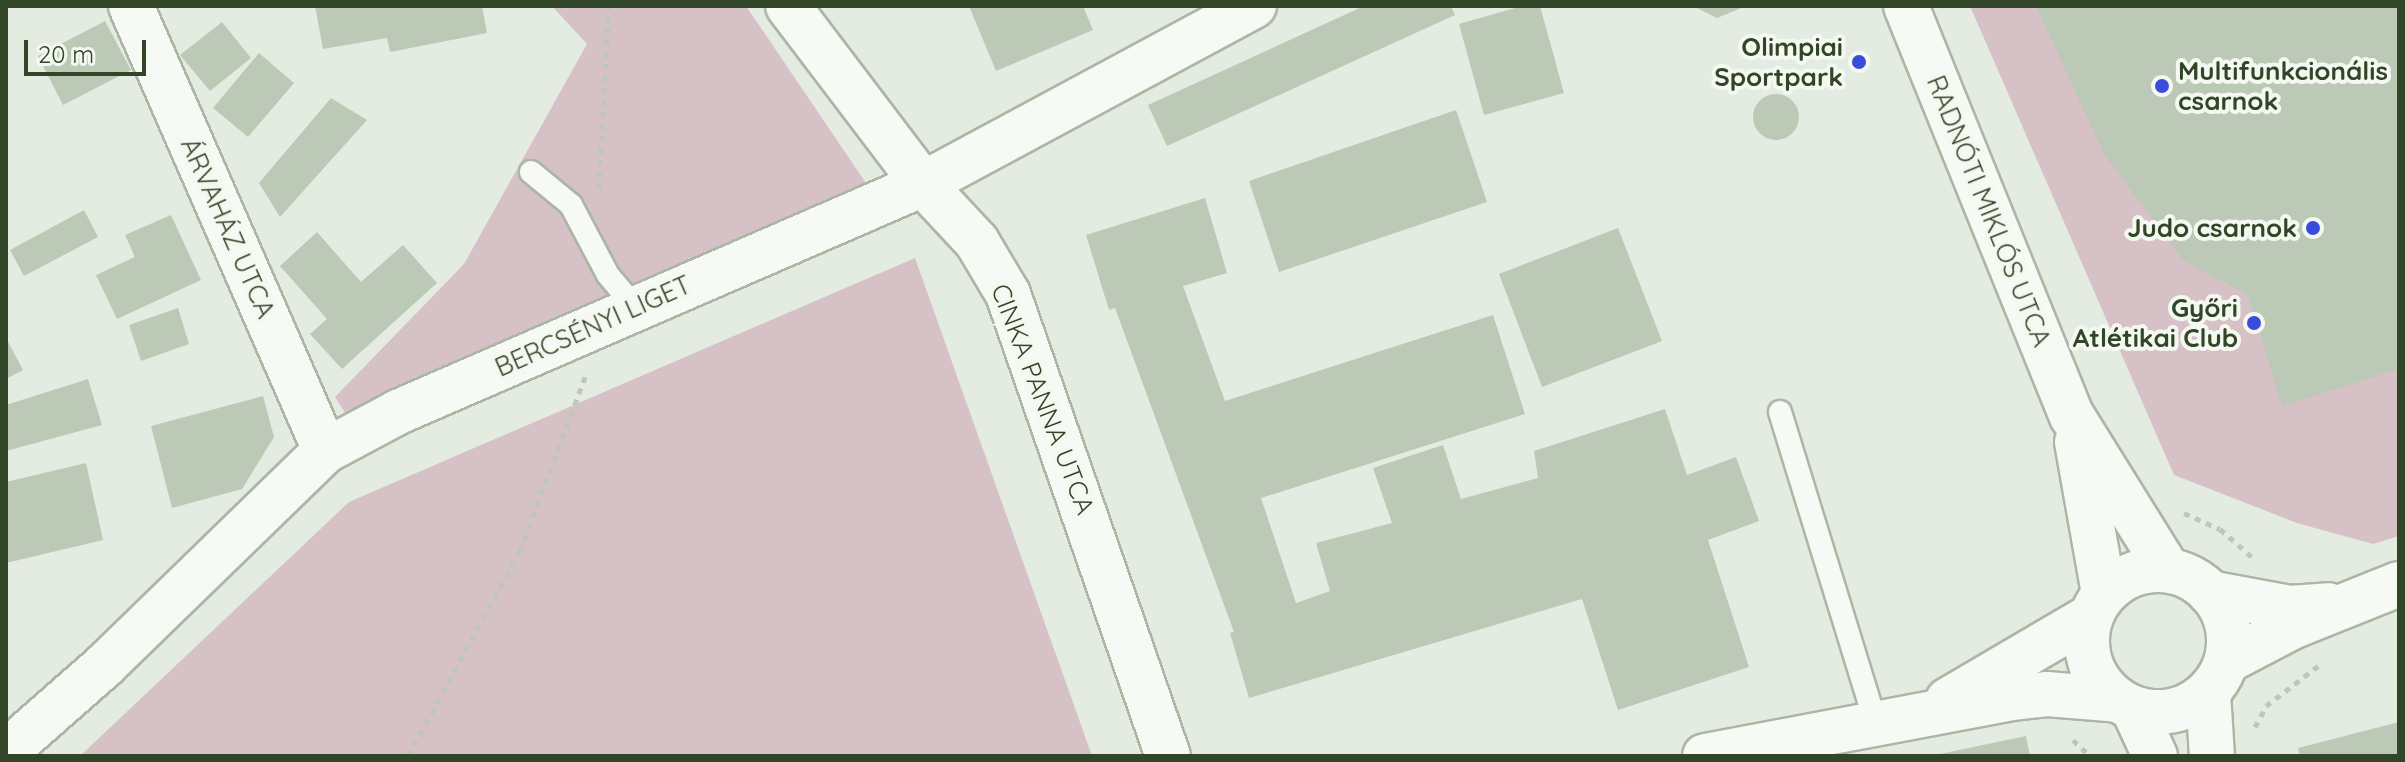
<!DOCTYPE html>
<html>
<head>
<meta charset="utf-8">
<style>
  body { margin:0 }
  #map { position:relative; width:2405px; height:762px; overflow:hidden; background:#e4ebe1; font-family:Quicksand,sans-serif }
  div>[style] { position:absolute }
  [style*='--x'] { left:calc(var(--x)*1px); top:calc(var(--y)*1px); width:calc(var(--w)*1px); rotate:calc(var(--a)*1deg) }
  .green>* { inset:0; background:#d6c1c6 }
  .building>* { inset:0; background:#bdc9b7 }
  .round { border-radius:50% }
  .path>* { height:5px; margin-top:-2.5px; transform-origin:0; background:repeating-linear-gradient(90deg,#bfc7bb 0 6px,transparent 0 12px) }
  .roads { filter:drop-shadow(2px 0 #abb6a5) drop-shadow(-2px 0 #abb6a5) drop-shadow(0 2px #abb6a5) drop-shadow(0 -2px #abb6a5) }
  .service>* { height:22px; margin:-11px; padding:0 11px; transform-origin:11px; border-radius:11px; background:#f6f9f4 }
  .minor>* { height:44px; margin:-22px; padding:0 22px; transform-origin:22px; border-radius:22px; background:#f6f9f4 }
  .tertiary>* { height:44px; margin:-22px; padding:0 22px; transform-origin:22px; border-radius:22px; background:#f6f9f4 }
  .tertiary>.ring { margin:-22px; padding:0; box-sizing:content-box; background:none; border:44px solid #f6f9f4; border-radius:50% }
  .dots>* { width:22px; height:22px; translate:-50% -50%; box-sizing:border-box; border:4px solid #f4f8f1; border-radius:50% }
  span { translate:-50% -50%; white-space:nowrap; text-align:center; line-height:1.15; -webkit-text-stroke:8px #f4f8f1; paint-order:stroke }
  .poi-label { font-size:26px; color:#314527; font-weight:700 }
  .right { translate:-100% -50%; text-align:right }
  .left { translate:0 -50%; text-align:left }
  .street-label { font-size:26px; color:#314527 }
  .frame { position:absolute; inset:0; border:8px solid #314527; pointer-events:none }
  .scale { position:absolute; left:24px; top:40px; width:122px; height:36px; box-sizing:border-box; border:4px solid #314527; border-top:0; padding-left:10px; font-size:24px; line-height:28px; white-space:nowrap; color:#314527; -webkit-text-stroke:6px #f4f8f1; paint-order:stroke }
</style>
</head>
<body>
<div id="map">
  <div class="green">
    <div style="clip-path:polygon(552px 6px,746px 6px,870px 189px,347px 416px,335px 397px,464px 264px,587px 44px)"></div>
    <div style="clip-path:polygon(1970px 6px,2399px 6px,2399px 536px,2373px 544px,2297px 523px,2174px 475px)"></div>
    <div style="clip-path:polygon(915px 258px,1092px 756px,80px 756px,349px 502px)"></div>
  </div>
  <div class="building">
    <div style="clip-path:polygon(315px 6px,482px 6px,487px 33px,390px 52px,387px 38px,323px 49px)"></div>
    <div style="clip-path:polygon(969px 6px,1083px 6px,1093px 30px,996px 71px)"></div>
    <div style="clip-path:polygon(1364px 6px,1451px 6px,1455px 15px,1167px 146px,1148px 105px)"></div>
    <div style="clip-path:polygon(1522px 6px,1540px 6px,1564px 93px,1484px 115px,1459px 24px)"></div>
    <div style="clip-path:polygon(1693px 6px,1746px 6px,1717px 18px)"></div>
    <div style="clip-path:polygon(2036px 6px,2399px 6px,2399px 369px,2282px 406px,2247px 294px,2184px 261px,2104px 154px)"></div>
    <div style="clip-path:polygon(105px 21px,131px 70px,63px 105px,38px 56px)"></div>
    <div style="clip-path:polygon(222px 22px,251px 58px,210px 91px,180px 55px)"></div>
    <div style="clip-path:polygon(259px 53px,294px 83px,248px 137px,213px 108px)"></div>
    <div class="round" style="left:1753px;top:94px;width:46px;height:46px"></div>
    <div style="clip-path:polygon(331px 98px,367px 120px,280px 217px,259px 183px)"></div>
    <div style="clip-path:polygon(1456px 110px,1487px 202px,1279px 272px,1249px 181px)"></div>
    <div style="clip-path:polygon(1205px 198px,1227px 273px,1183px 286px,1225px 401px,1493px 315px,1525px 414px,1261px 498px,1296px 603px,1330px 591px,1316px 543px,1392px 523px,1373px 468px,1443px 445px,1461px 499px,1538px 478px,1534px 451px,1665px 409px,1687px 475px,1736px 457px,1759px 521px,1708px 540px,1749px 667px,1618px 710px,1582px 599px,1249px 698px,1230px 633px,1234px 632px,1115px 308px,1109px 310px,1086px 235px)"></div>
    <div style="clip-path:polygon(84px 210px,98px 237px,24px 276px,10px 250px)"></div>
    <div style="clip-path:polygon(171px 215px,201px 280px,117px 319px,96px 275px,135px 257px,125px 235px)"></div>
    <div style="clip-path:polygon(1618px 228px,1662px 341px,1542px 387px,1499px 274px)"></div>
    <div style="clip-path:polygon(317px 232px,361px 282px,403px 245px,437px 283px,342px 369px,310px 334px,327px 319px,280px 266px)"></div>
    <div style="clip-path:polygon(178px 308px,189px 344px,141px 361px,129px 325px)"></div>
    <div style="clip-path:polygon(6px 338px,23px 370px,6px 379px)"></div>
    <div style="clip-path:polygon(88px 379px,102px 425px,6px 451px,6px 405px)"></div>
    <div style="clip-path:polygon(263px 396px,274px 437px,242px 489px,172px 508px,151px 426px)"></div>
    <div style="clip-path:polygon(86px 463px,103px 540px,6px 563px,6px 482px)"></div>
    <div style="clip-path:polygon(2399px 722px,2399px 756px,2300px 756px,2298px 748px)"></div>
    <div style="clip-path:polygon(2026px 736px,2030px 756px,1935px 756px,1935px 755px)"></div>
  </div>
  <div class="path">
    <div style="--x:599;--y:189;--w:183;--a:-86.9"></div>
    <div style="--x:2184;--y:513;--w:39;--a:24"></div>
    <div style="--x:2220;--y:529;--w:43;--a:41.2"></div>
    <div style="--x:2255;--y:727;--w:24;--a:-62"></div>
    <div style="--x:2266;--y:706;--w:66;--a:-37.6"></div>
    <div style="--x:2073;--y:740;--w:23;--a:43"></div>
    <div style="--x:408;--y:756;--w:234;--a:-61.4"></div>
    <div style="--x:520;--y:551;--w:186;--a:-69.5"></div>
  </div>
  <div class="roads">
    <div class="service">
      <div style="--x:531;--y:172;--w:52;--a:39.5"></div>
      <div style="--x:571;--y:205;--w:79;--a:62.1"></div>
      <div style="--x:608;--y:275;--w:42;--a:49.8"></div>
      <div style="--x:1780;--y:412;--w:326;--a:72.9"></div>
    </div>
    <div class="minor">
      <div style="--x:131;--y:6;--w:485;--a:66.4"></div>
      <div style="--x:788;--y:6;--w:223;--a:52.8"></div>
      <div style="--x:923;--y:184;--w:79;--a:47"></div>
      <div style="--x:977;--y:242;--w:61;--a:59.2"></div>
      <div style="--x:1008;--y:294;--w:489;--a:70.9"></div>
      <div style="--x:2210;--y:593;--w:81;--a:10.6"></div>
      <div style="--x:2290;--y:608;--w:39;--a:-4"></div>
      <div style="--x:2227;--y:661;--w:76;--a:-27.6"></div>
      <div style="--x:2294;--y:626;--w:113;--a:-21.8"></div>
      <div style="--x:1948;--y:700;--w:166;--a:-30.4"></div>
      <div style="--x:6;--y:752;--w:132;--a:-41.3"></div>
      <div style="--x:105;--y:665;--w:307;--a:-44.2"></div>
      <div style="--x:325;--y:451;--w:83;--a:-28.1"></div>
      <div style="--x:398;--y:412;--w:572;--a:-23.47"></div>
      <div style="--x:923;--y:184;--w:376;--a:-28.3"></div>
      <div style="--x:1705;--y:756;--w:311;--a:-10.7"></div>
      <div style="--x:2011;--y:698;--w:36;--a:-6"></div>
      <div style="--x:2047;--y:694;--w:71;--a:4.8"></div>
    </div>
    <div class="tertiary">
      <div style="--x:1906;--y:6;--w:442;--a:68"></div>
      <div style="--x:2072;--y:416;--w:181;--a:58.1"></div>
      <div style="--x:2077;--y:442;--w:154;--a:79.9"></div>
      <div class="ring" style="left:2087px;top:570px;width:98px;height:98px"></div>
      <div style="--x:2208;--y:693;--w:63;--a:86.4"></div>
      <div style="--x:2133;--y:708;--w:53;--a:65.4"></div>
    </div>
  </div>
  <div class="dots">
    <div style="left:1859px;top:62px;background:#3a4cdc"></div>
    <div style="left:2162px;top:86px;background:#3a4cdc"></div>
    <div style="left:2313px;top:228px;background:#3a4cdc"></div>
    <div style="left:2254px;top:323px;background:#3a4cdc"></div>
  </div>
  <div class="poi-label">
    <span class="right" style="left:1843px;top:62px">Olimpiai<br>Sportpark</span>
    <span class="left" style="left:2178px;top:86px">Multifunkcionális<br>csarnok</span>
    <span class="right" style="left:2297px;top:228px">Judo csarnok</span>
    <span class="right" style="left:2238px;top:323px">Győri<br>Atlétikai Club</span>
  </div>
  <div class="street-label">
    <span style="left:1989px;top:211px;rotate:68deg">RADNÓTI MIKLÓS UTCA</span>
    <span style="left:228px;top:228px;rotate:66deg">ÁRVAHÁZ UTCA</span>
    <span style="left:593px;top:326px;rotate:-24deg">BERCSÉNYI LIGET</span>
    <span style="left:1043px;top:399px;rotate:69deg">CINKA PANNA UTCA</span>
  </div>
  <div class="frame"></div>
  <div class="scale">20 m</div>
</div>
</body>
</html>
